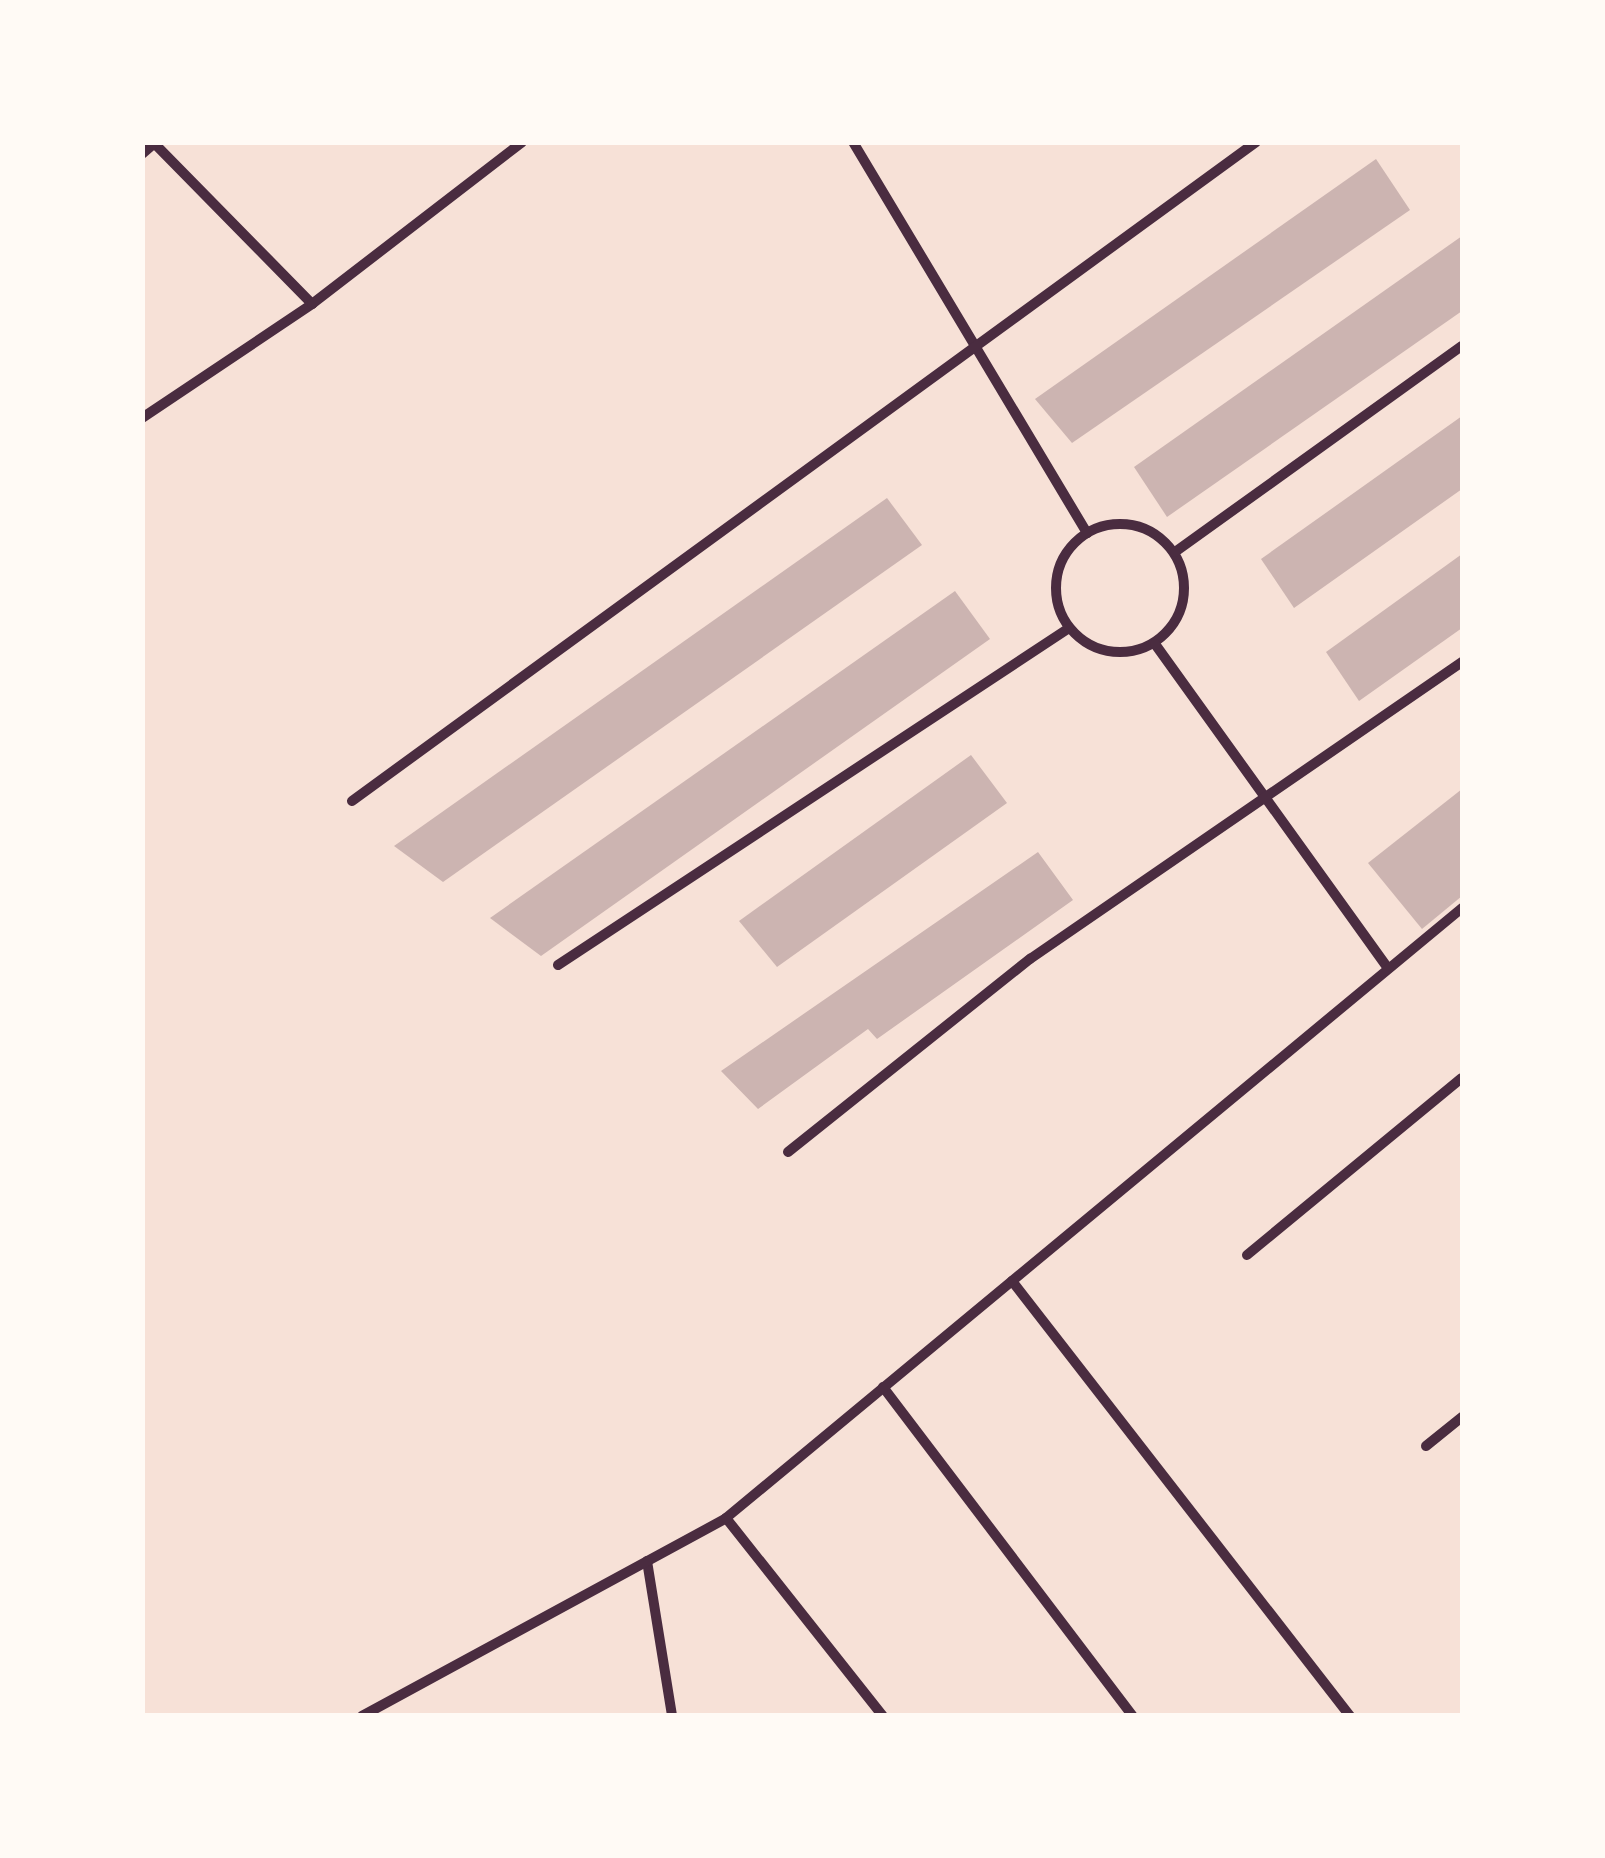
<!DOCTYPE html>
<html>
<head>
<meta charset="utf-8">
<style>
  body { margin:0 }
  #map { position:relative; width:1605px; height:1858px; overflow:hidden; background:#f7e1d7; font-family:Barlow,sans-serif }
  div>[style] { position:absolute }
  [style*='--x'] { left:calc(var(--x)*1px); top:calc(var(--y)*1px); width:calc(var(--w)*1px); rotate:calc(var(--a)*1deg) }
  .building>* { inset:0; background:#ccb4b1 }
  .minor>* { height:10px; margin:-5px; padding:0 5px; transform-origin:5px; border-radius:5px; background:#4a2c40 }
  .minor>.ring { margin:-5px; padding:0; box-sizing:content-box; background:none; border:10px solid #4a2c40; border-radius:50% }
  span { translate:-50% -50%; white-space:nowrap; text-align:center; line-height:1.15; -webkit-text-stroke:8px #fffaf5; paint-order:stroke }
  .frame { position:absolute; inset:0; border:145px solid #fffaf5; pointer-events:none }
</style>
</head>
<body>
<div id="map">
  <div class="building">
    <div style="clip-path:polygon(1376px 159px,1410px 210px,1072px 443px,1035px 399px)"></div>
    <div style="clip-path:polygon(1462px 236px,1462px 311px,1167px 517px,1134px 467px)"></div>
    <div style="clip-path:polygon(1462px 416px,1462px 489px,1294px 608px,1261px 559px)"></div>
    <div style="clip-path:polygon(887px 498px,922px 545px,443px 882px,394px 846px)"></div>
    <div style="clip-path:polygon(1462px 554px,1462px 628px,1359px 701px,1326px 652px)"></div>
    <div style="clip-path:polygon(955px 591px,990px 639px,541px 956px,490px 918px)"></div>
    <div style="clip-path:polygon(971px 755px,1007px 803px,777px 967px,739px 921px)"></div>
    <div style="clip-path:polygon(1462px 789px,1462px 896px,1422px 929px,1368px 863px)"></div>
    <div style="clip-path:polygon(1038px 852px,1073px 900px,877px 1039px,868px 1029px,758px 1109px,721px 1071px)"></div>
  </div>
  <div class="minor">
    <div style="--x:153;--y:142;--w:227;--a:45.5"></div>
    <div style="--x:853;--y:142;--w:456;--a:59.1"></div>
    <div style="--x:142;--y:154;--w:18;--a:-41"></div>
    <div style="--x:142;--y:418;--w:205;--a:-33.8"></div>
    <div style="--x:312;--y:304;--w:265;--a:-37.6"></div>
    <div class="ring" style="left:1056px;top:524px;width:118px;height:118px"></div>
    <div style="--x:1175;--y:552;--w:353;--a:-35.7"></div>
    <div style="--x:1155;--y:644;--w:398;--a:54.3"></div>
    <div style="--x:352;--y:801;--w:1119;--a:-36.09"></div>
    <div style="--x:558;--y:965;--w:612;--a:-33.4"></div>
    <div style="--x:788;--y:1152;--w:310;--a:-38.6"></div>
    <div style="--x:1030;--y:959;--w:524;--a:-34.51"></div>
    <div style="--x:1247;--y:1255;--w:278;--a:-39.5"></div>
    <div style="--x:1012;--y:1281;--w:551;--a:52.15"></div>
    <div style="--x:883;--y:1387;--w:413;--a:52.8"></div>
    <div style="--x:1426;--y:1446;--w:46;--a:-38.9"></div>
    <div style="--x:726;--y:1518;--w:253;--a:51.6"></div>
    <div style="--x:647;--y:1561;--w:157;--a:80.8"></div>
    <div style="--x:362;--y:1716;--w:414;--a:-28.5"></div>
    <div style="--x:726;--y:1518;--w:956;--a:-39.65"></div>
  </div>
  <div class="frame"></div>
</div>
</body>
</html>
